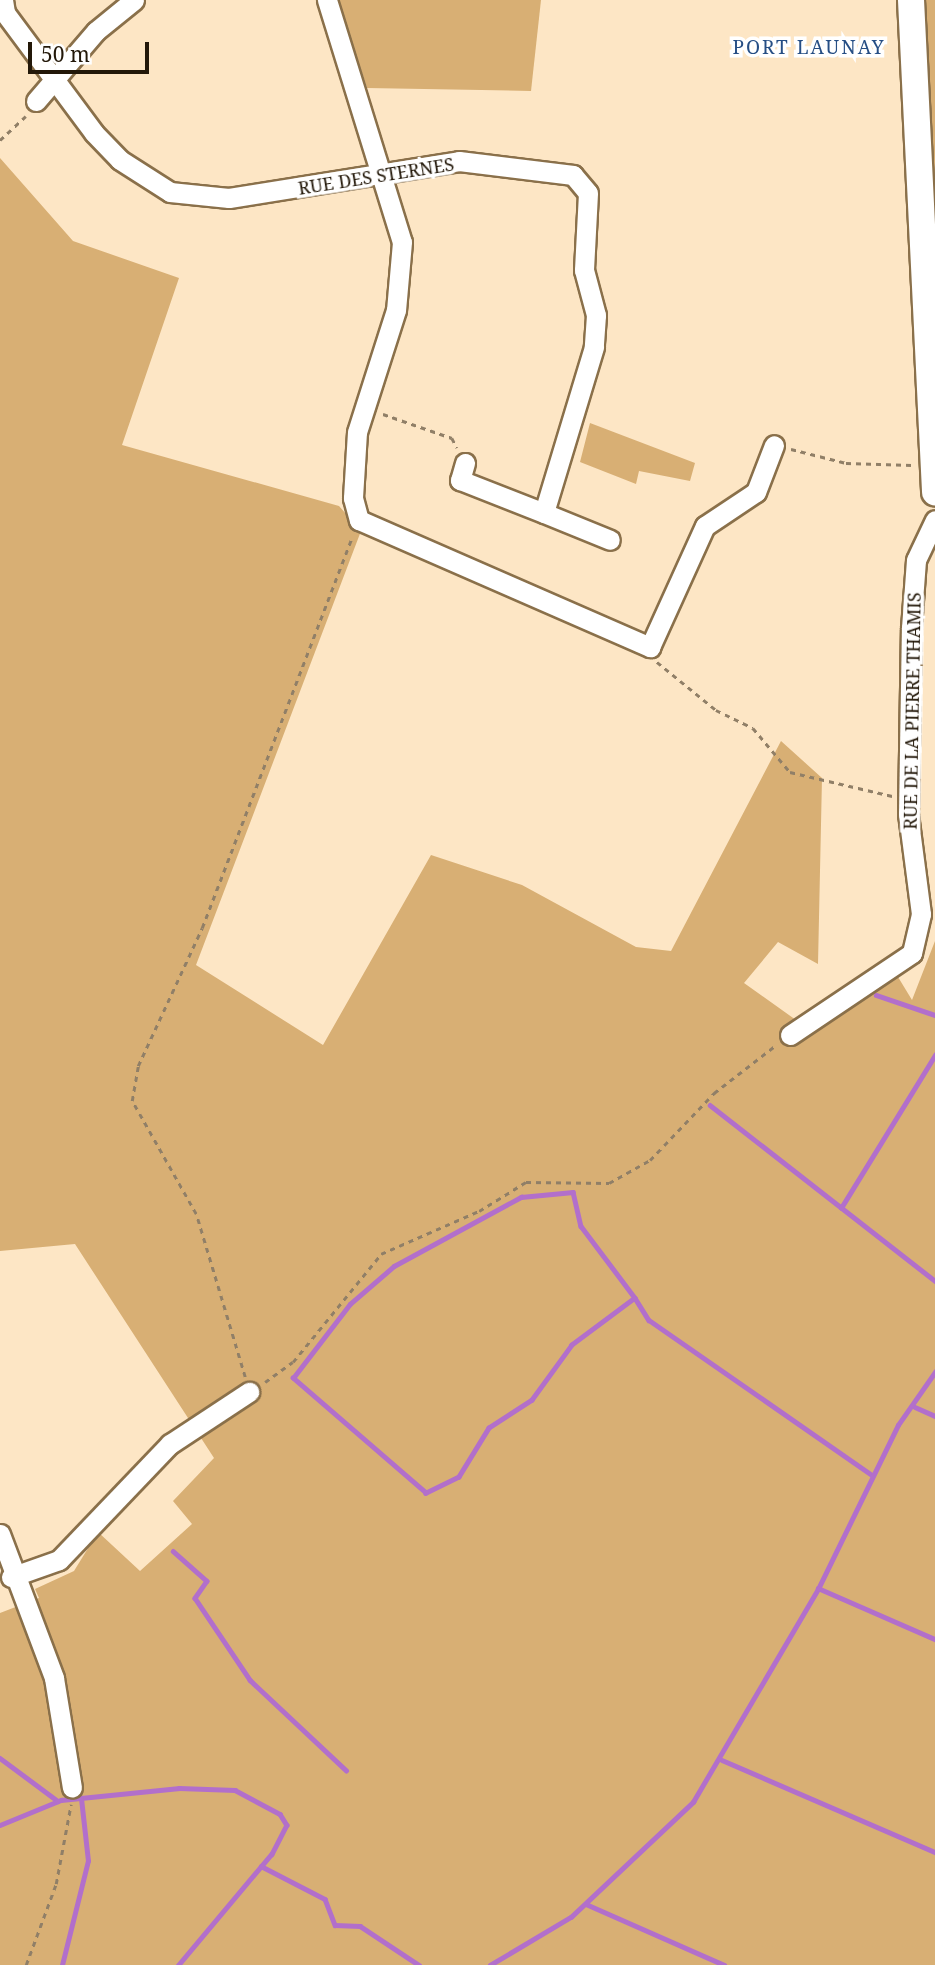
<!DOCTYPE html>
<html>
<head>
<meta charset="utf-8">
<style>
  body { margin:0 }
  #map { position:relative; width:935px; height:1965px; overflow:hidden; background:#fde6c5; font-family:"Noto Serif",serif }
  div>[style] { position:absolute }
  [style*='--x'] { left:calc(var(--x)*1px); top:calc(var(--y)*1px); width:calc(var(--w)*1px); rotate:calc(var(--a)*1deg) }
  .green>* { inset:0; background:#d8af74 }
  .stream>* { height:4.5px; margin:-2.25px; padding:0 2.25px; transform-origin:2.25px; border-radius:2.25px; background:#b26fcb }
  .path>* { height:2.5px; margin-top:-1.25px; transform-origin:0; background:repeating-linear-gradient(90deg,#907f67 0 5px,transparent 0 10px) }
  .roads { filter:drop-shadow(2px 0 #8a704a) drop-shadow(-2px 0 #8a704a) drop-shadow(0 2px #8a704a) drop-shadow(0 -2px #8a704a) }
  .minor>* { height:19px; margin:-9.5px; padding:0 9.5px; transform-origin:9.5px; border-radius:9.5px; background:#fff }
  .secondary>* { height:26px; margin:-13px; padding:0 13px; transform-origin:13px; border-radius:13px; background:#fff }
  span { translate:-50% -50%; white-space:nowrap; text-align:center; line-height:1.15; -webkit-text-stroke:7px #fff; paint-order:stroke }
  .street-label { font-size:18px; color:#231809 }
  .neighbourhood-label { font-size:19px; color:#264e84; letter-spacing:2px }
  .scale { position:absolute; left:28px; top:42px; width:121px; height:32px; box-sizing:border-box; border:4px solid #231809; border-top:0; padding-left:9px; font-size:21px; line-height:24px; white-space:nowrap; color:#231809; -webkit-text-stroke:5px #fff; paint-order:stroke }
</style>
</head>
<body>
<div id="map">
  <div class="green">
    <div style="clip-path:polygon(338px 0,541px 0,531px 91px,367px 88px)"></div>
    <div style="clip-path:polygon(920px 0,935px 0,935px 222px,926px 71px)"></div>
    <div style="clip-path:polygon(0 158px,73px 241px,179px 278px,122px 445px,339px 506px,361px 531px,196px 965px,323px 1045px,431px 855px,522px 885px,636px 947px,671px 951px,781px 741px,822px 778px,818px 964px,778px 942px,744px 983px,810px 1030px,895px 972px,912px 1000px,935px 941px,935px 1965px,0 1965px,0 1613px,39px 1598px,35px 1589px,74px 1571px,98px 1532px,140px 1571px,192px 1524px,173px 1501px,214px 1458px,75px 1244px,0 1251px)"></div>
    <div style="clip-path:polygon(590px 423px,695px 463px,690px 481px,639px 471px,636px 484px,580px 462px)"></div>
  </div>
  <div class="stream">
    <div style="--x:876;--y:995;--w:62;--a:18.7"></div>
    <div style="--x:710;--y:1105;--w:286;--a:38"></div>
    <div style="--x:841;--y:1208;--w:180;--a:-58.4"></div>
    <div style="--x:635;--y:1298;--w:79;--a:143.3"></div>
    <div style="--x:572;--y:1345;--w:68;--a:126"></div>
    <div style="--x:532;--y:1400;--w:51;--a:146.9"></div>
    <div style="--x:489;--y:1428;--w:57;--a:121.5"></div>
    <div style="--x:459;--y:1477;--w:37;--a:154"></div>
    <div style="--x:426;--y:1493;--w:176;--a:-139.2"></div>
    <div style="--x:293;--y:1378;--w:93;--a:-52.4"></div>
    <div style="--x:350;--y:1304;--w:58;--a:-40.8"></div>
    <div style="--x:394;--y:1266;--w:145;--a:-28.5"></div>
    <div style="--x:521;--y:1197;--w:52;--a:-5.5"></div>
    <div style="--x:573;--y:1192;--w:35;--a:77"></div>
    <div style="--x:581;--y:1226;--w:90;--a:53.1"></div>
    <div style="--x:635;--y:1298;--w:26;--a:58"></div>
    <div style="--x:649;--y:1320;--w:272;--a:34.8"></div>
    <div style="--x:915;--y:1407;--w:22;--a:24"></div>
    <div style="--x:173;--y:1551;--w:45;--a:41.4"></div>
    <div style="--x:207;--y:1581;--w:21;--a:125"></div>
    <div style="--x:195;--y:1598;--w:99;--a:56.1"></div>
    <div style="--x:250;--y:1680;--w:132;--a:43.2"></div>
    <div style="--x:818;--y:1588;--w:128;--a:23.6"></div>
    <div style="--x:0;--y:1758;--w:72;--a:36.6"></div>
    <div style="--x:722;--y:1760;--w:232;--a:23.4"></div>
    <div style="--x:0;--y:1825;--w:66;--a:-22.3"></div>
    <div style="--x:61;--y:1800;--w:119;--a:-5.8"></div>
    <div style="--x:179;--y:1788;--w:56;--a:2"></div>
    <div style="--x:235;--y:1790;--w:51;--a:28.1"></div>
    <div style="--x:280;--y:1814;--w:13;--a:58"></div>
    <div style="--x:287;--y:1825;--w:33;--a:117"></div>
    <div style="--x:272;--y:1854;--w:145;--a:130"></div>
    <div style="--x:261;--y:1866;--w:72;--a:27.3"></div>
    <div style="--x:325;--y:1899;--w:28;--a:69"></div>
    <div style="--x:335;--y:1925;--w:25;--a:2"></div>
    <div style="--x:360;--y:1926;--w:71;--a:33.5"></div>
    <div style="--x:586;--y:1904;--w:151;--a:23.8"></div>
    <div style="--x:62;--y:1965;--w:107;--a:-76"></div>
    <div style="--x:88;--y:1861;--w:62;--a:-96.4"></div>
    <div style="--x:490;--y:1965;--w:94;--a:-30.7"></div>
    <div style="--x:571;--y:1917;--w:168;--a:-43.3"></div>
    <div style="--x:693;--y:1802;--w:247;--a:-59.6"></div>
    <div style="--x:818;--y:1589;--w:182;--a:-64"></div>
    <div style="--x:898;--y:1425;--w:65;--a:-55.1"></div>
  </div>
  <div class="path">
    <div style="--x:0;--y:140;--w:35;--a:-43"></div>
    <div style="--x:383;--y:414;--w:73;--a:19.2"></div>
    <div style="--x:452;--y:438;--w:11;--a:63"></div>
    <div style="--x:791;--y:449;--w:57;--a:14.3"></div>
    <div style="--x:846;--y:463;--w:66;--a:1.7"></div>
    <div style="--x:657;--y:662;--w:76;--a:39.1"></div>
    <div style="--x:716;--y:710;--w:41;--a:25.9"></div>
    <div style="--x:753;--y:728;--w:57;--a:49.9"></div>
    <div style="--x:790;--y:772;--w:105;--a:13.2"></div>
    <div style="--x:245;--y:1377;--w:170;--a:-106.7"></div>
    <div style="--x:196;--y:1214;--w:130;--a:-119.5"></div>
    <div style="--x:132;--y:1101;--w:36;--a:-80"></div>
    <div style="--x:138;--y:1066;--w:152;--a:-65.1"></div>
    <div style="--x:202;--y:928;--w:419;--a:-69"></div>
    <div style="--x:265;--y:1382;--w:34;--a:-36"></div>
    <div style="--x:293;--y:1362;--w:139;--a:-50.8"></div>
    <div style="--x:381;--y:1254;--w:107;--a:-23.7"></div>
    <div style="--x:479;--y:1211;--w:55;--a:-31.7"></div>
    <div style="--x:526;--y:1182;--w:83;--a:0.7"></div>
    <div style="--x:609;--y:1183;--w:47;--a:-29.3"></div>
    <div style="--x:650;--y:1160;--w:93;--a:-46.3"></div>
    <div style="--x:714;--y:1093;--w:78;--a:-37.7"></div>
    <div style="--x:26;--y:1965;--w:86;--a:-69.7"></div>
    <div style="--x:56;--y:1884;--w:81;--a:-79.4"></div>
  </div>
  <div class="roads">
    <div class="minor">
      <div style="--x:3;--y:0;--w:13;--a:81"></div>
      <div style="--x:5;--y:13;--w:149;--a:53.4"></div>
      <div style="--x:94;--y:133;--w:37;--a:46"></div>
      <div style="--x:120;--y:160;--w:59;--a:32.6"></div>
      <div style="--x:170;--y:192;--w:59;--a:5.8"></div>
      <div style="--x:229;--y:198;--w:233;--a:-9.1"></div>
      <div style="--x:459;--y:161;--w:115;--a:7"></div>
      <div style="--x:573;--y:175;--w:23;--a:50"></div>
      <div style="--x:588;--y:193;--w:77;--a:93"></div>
      <div style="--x:584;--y:270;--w:47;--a:75.1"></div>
      <div style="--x:596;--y:315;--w:32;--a:94"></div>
      <div style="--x:594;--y:347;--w:173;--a:106.8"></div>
      <div style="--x:544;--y:513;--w:71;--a:22.2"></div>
      <div style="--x:327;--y:0;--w:253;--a:72.8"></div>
      <div style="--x:402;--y:242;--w:68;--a:95"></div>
      <div style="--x:396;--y:310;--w:128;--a:107.7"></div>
      <div style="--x:357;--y:432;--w:66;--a:93.5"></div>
      <div style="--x:353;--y:498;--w:23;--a:75"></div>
      <div style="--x:359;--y:520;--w:318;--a:23.6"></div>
      <div style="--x:650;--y:647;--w:133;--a:-65.6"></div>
      <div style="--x:705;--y:526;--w:61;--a:-33.7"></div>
      <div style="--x:756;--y:492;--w:50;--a:-69"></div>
      <div style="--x:36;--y:101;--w:92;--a:-49.4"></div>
      <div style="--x:96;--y:31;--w:49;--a:-39.2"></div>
      <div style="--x:465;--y:463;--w:18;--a:106"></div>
      <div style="--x:460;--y:480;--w:90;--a:21.4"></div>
      <div style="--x:790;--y:1035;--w:147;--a:-33.9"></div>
      <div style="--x:912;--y:953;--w:40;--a:-77"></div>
      <div style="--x:921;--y:914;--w:101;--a:-97.4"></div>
      <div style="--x:908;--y:814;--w:186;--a:-89.1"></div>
      <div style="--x:911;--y:628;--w:68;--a:-85.8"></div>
      <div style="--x:916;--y:560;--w:44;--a:-64.6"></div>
      <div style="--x:0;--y:1534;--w:154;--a:69.4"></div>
      <div style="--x:54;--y:1678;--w:111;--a:80.7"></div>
      <div style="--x:11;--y:1577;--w:51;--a:-19.5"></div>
      <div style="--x:59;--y:1560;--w:161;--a:-46.3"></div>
      <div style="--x:170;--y:1444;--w:95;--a:-33.4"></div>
    </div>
    <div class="secondary">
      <div style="--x:911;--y:0;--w:493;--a:87.2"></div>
    </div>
  </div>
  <div class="street-label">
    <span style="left:376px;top:176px;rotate:-9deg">RUE DES STERNES</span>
    <span style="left:912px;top:711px;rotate:-89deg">RUE DE LA PIERRE THAMIS</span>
  </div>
  <div class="neighbourhood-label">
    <span style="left:809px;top:48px">PORT LAUNAY</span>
  </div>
  <div class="scale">50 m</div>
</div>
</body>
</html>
